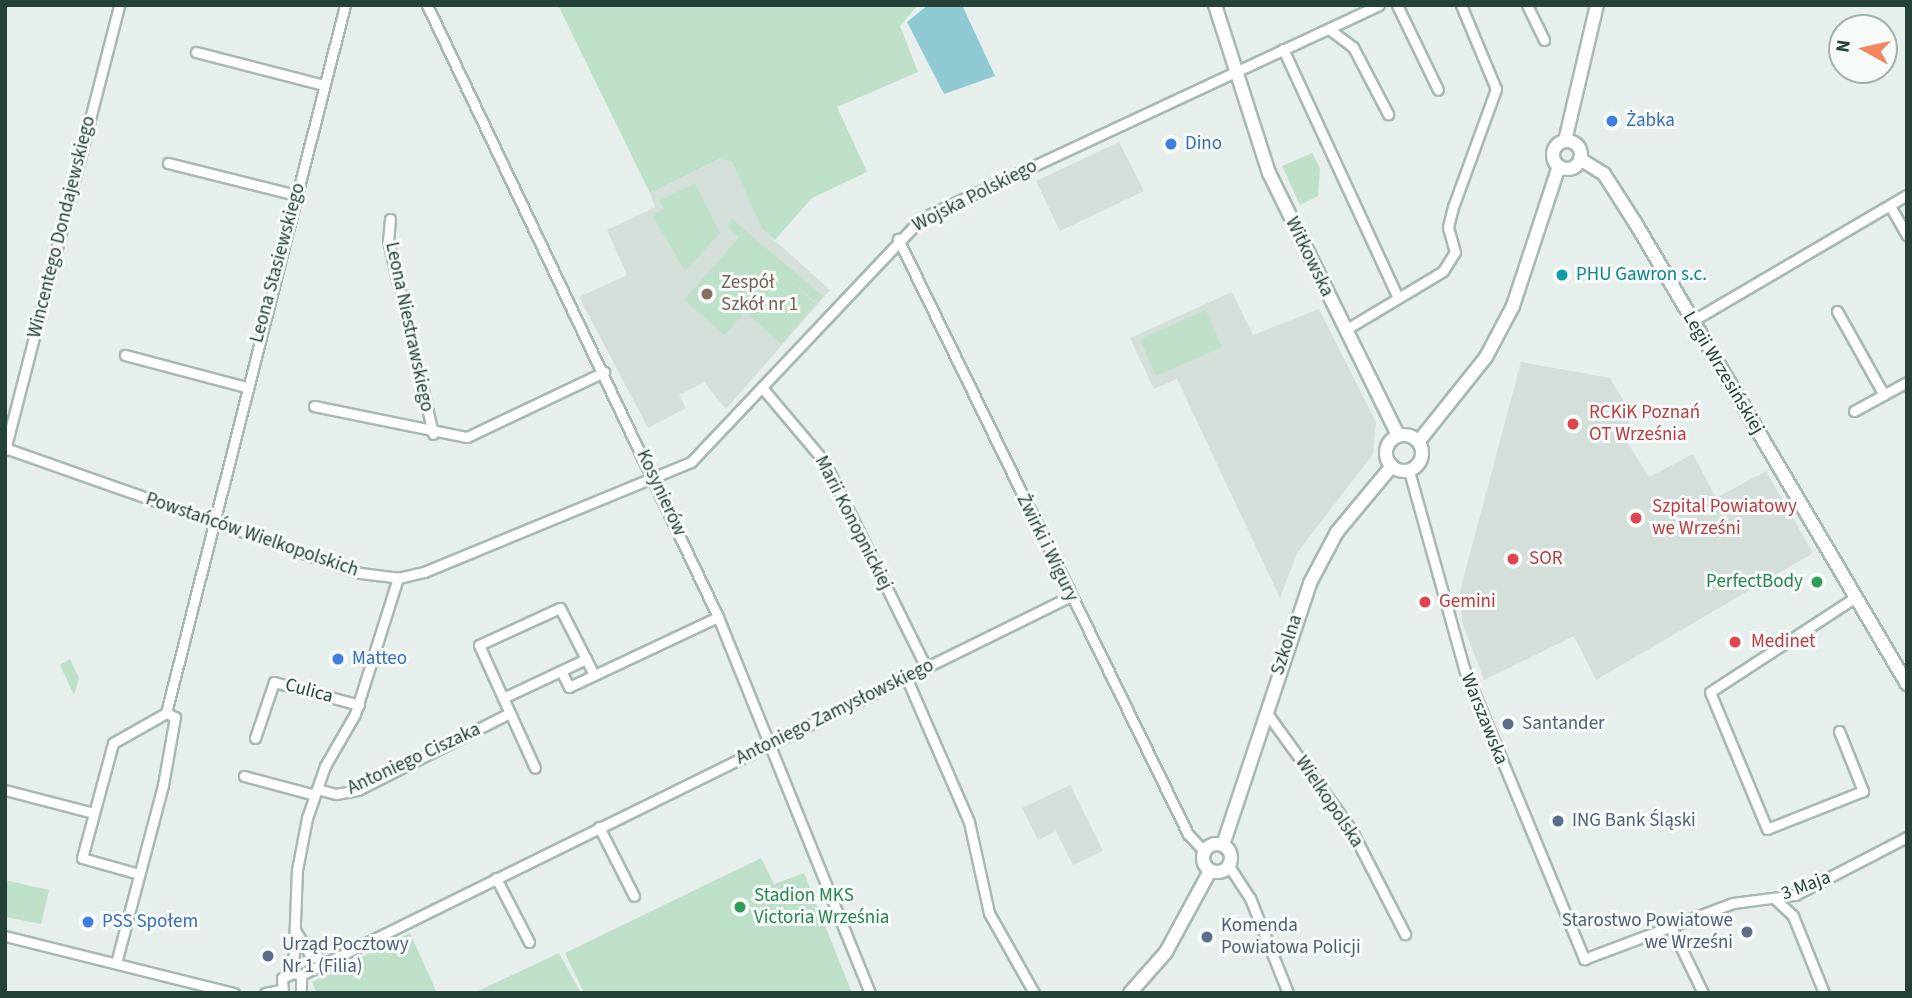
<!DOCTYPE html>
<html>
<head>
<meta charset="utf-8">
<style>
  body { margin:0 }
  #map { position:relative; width:1912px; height:998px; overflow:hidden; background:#e6efeb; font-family:"Source Sans 3",sans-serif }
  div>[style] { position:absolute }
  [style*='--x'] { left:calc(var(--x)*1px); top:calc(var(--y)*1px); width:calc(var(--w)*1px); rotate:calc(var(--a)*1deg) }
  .built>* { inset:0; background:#d4dfda }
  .green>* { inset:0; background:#bfe0c8 }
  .water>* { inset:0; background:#8ec9d4 }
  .roads { filter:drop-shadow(2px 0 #a8b8b2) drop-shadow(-2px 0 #a8b8b2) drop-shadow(0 2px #a8b8b2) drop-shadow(0 -2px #a8b8b2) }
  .street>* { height:9px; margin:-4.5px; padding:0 4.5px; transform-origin:4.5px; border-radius:4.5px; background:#fff }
  .secondary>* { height:12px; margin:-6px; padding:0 6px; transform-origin:6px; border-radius:6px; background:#fff }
  .secondary>.ring { margin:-6px; padding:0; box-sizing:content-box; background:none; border:12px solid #fff; border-radius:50% }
  .dots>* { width:19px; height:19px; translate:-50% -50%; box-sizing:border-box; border:4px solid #f7fbf9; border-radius:50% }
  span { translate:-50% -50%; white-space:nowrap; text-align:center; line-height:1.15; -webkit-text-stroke:6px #f7fbf9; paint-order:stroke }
  .shop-label { font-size:19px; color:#366cbe }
  .left { translate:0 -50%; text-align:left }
  .street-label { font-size:19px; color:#24423a }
  .culture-label { font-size:19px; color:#0d838f }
  .education-label { font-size:19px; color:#785e54 }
  .health-label { font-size:19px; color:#be3a42 }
  .leisure-label { font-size:19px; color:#27864d }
  .right { translate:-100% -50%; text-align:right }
  .service-label { font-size:19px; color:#4e5e75 }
  .frame { position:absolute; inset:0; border:7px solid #24423a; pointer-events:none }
  .north { position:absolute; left:1828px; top:14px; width:70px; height:70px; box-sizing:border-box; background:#f7fbf9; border:2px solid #a3b1ad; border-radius:50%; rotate:278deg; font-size:19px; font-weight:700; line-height:28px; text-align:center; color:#24423a }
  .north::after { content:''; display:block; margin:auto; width:24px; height:32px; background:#f4845f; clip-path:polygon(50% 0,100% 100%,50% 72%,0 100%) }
</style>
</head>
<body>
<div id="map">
  <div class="built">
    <div style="clip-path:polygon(1119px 142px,1144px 191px,1060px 231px,1036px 181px)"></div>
    <div style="clip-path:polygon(721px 158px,732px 162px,762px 229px,830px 290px,726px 409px,704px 382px,679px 395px,686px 408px,648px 428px,579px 297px,627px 275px,607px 230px,655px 207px,650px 193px)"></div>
    <div style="clip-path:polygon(1232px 292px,1253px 335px,1319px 309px,1376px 422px,1373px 454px,1297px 553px,1280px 598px,1177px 379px,1154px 389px,1130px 338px)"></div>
    <div style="clip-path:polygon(1521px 362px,1610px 378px,1630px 411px,1626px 440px,1649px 477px,1693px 454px,1716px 498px,1766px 471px,1813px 553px,1596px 680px,1574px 636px,1484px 680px,1462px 622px,1460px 591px)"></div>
    <div style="clip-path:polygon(1070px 785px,1103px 851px,1073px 865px,1056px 831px,1038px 840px,1022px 808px)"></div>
  </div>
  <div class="green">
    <div style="clip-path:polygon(558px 5px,918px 5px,900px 26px,918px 72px,837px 107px,867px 172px,812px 198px,775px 240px,762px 229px,732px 162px,721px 158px,650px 193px)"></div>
    <div style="clip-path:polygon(1312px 153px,1320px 168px,1318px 196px,1300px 205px,1282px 166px)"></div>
    <div style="clip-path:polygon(695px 183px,720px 233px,685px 271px,652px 215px,664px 209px,659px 201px)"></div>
    <div style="clip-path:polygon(732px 219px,823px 296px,817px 303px,786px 277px,816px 304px,781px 344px,745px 312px,724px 335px,684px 300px,739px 237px,727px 226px)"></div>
    <div style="clip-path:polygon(1206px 310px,1222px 347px,1156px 376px,1140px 339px)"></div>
    <div style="clip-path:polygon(70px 659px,79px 678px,74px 695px,60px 665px)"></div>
    <div style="clip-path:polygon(761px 858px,774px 884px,804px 873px,852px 993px,584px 993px,565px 953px)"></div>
    <div style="clip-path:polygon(5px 880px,49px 890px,41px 924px,5px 917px)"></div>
    <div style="clip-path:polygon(410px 933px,437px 993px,317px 993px,312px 982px)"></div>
    <div style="clip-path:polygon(559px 953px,581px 993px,474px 993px)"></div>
  </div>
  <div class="water">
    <div style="clip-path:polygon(928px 5px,962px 5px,995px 76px,944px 94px,907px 22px)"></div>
  </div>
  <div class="roads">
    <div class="street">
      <div style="--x:427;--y:5;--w:678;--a:64.57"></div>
      <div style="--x:718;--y:617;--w:406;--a:68"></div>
      <div style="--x:1397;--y:5;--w:94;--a:64.2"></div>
      <div style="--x:1527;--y:5;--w:39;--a:64"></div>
      <div style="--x:1329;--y:29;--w:30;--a:37"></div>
      <div style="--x:1353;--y:47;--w:76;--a:62.4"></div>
      <div style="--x:1283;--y:49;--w:272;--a:65.2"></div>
      <div style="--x:196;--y:52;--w:132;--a:14.5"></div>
      <div style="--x:168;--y:163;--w:132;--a:14"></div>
      <div style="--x:1890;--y:206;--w:34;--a:60"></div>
      <div style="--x:390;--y:219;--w:21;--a:95"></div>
      <div style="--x:388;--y:240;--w:199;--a:76.9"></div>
      <div style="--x:898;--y:239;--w:662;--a:64.02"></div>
      <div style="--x:1188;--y:834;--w:25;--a:47"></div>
      <div style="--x:1837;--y:311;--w:96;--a:60.8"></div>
      <div style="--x:1692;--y:321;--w:249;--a:-30.4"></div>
      <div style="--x:1345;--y:330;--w:114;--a:-31"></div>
      <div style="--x:1443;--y:271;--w:22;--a:-58"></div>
      <div style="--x:1455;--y:252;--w:26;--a:-106"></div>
      <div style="--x:1448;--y:227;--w:21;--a:-76"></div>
      <div style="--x:1453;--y:207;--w:126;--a:-70"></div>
      <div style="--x:1496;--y:89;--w:91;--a:-112.6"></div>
      <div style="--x:125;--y:355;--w:125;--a:14.8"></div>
      <div style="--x:765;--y:391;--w:92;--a:49.9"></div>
      <div style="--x:824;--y:461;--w:230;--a:63.7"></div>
      <div style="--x:314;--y:406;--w:156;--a:11.5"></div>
      <div style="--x:467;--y:437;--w:152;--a:-25.4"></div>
      <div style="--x:1854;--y:411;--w:60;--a:-28.7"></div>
      <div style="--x:5;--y:448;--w:376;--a:19.4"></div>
      <div style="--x:360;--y:573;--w:38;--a:7"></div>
      <div style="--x:398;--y:578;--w:27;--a:-13"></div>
      <div style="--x:424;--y:572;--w:289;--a:-22.4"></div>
      <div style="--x:691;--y:462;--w:336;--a:-46.6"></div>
      <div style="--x:922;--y:218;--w:504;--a:-24.99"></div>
      <div style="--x:5;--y:450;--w:459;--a:-75.6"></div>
      <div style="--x:1409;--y:471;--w:208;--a:74.4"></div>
      <div style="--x:1465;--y:671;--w:312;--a:67.5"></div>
      <div style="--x:1584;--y:959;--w:159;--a:-20.6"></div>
      <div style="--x:1733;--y:903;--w:63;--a:-7.4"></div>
      <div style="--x:1795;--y:895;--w:126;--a:-27.4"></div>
      <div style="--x:561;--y:671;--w:18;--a:63"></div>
      <div style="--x:569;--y:687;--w:165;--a:-25.2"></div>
      <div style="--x:906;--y:677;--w:158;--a:66.5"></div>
      <div style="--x:969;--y:822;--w:93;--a:77.6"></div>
      <div style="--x:989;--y:913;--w:92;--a:60.6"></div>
      <div style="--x:503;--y:698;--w:58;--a:-114.4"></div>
      <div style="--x:479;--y:645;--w:89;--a:-24.6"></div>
      <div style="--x:560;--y:608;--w:57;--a:63"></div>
      <div style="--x:1266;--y:712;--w:147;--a:54.1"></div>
      <div style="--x:1352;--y:831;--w:116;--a:62.8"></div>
      <div style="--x:510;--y:713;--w:60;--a:65.6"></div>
      <div style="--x:1839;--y:731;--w:65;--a:68.2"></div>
      <div style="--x:1863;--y:791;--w:103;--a:158.4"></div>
      <div style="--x:1767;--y:829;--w:148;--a:-112.6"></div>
      <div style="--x:1710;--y:692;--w:174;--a:-33.1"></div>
      <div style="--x:255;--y:738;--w:59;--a:-71.3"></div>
      <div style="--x:274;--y:682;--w:88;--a:15.1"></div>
      <div style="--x:244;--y:776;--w:73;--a:15"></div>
      <div style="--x:317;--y:789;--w:20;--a:15"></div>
      <div style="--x:336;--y:794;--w:22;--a:-10"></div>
      <div style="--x:358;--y:790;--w:170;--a:-26.9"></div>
      <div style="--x:510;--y:713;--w:17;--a:-115"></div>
      <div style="--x:503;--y:698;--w:92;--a:-25.2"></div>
      <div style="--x:586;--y:659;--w:18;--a:63"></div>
      <div style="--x:5;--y:790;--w:92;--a:14.5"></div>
      <div style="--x:599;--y:827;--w:77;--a:63.1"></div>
      <div style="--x:1229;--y:866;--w:38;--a:57"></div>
      <div style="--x:1250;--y:898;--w:102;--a:68.2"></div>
      <div style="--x:139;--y:874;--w:59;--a:-164.3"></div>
      <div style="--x:82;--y:858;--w:119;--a:-74.9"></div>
      <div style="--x:113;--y:743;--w:61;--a:-29.5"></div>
      <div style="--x:166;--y:713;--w:730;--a:-75.81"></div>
      <div style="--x:496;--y:878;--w:72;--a:62.7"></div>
      <div style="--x:1775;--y:899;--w:25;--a:43"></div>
      <div style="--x:1793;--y:916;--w:83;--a:68.1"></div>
      <div style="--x:295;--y:930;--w:27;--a:59"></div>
      <div style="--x:309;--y:953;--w:20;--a:33"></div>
      <div style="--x:1673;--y:931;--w:69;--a:64.2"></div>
      <div style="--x:5;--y:936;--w:236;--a:14"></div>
      <div style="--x:116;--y:963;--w:184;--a:-75.2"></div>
      <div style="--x:163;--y:785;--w:69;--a:-80"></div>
      <div style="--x:175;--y:717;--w:10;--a:-156"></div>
      <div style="--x:293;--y:973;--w:103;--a:-87.8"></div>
      <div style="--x:297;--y:870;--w:53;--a:-79.1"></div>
      <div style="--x:307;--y:818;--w:55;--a:-70.9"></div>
      <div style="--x:325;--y:766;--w:60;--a:-60"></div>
      <div style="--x:355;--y:714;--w:143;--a:-72.5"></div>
      <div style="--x:301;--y:975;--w:858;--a:-26.21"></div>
      <div style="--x:265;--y:993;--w:16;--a:-11"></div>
      <div style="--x:283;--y:993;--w:15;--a:-94"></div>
      <div style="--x:282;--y:978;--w:12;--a:-24"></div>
      <div style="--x:293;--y:973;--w:8;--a:14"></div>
      <div style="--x:301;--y:975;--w:18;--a:90"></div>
    </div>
    <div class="secondary">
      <div style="--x:1215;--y:5;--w:176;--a:72.2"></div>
      <div style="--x:1269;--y:173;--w:292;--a:63.8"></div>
      <div style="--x:1565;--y:141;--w:140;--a:-76.8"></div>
      <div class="ring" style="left:1553px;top:141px;width:16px;height:16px"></div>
      <div style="--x:1580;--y:159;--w:28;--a:32"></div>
      <div style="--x:1604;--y:174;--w:59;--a:57.4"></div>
      <div style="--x:1636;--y:224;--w:534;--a:59.5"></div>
      <div class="ring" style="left:1386px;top:435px;width:24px;height:24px"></div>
      <div style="--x:1419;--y:441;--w:107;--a:-51.4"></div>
      <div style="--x:1486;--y:357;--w:58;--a:-62.1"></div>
      <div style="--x:1513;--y:306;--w:147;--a:-71.8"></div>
      <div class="ring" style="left:1203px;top:844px;width:16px;height:16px"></div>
      <div style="--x:1223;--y:845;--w:276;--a:-71.6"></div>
      <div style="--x:1310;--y:583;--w:58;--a:-62.1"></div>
      <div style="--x:1337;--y:532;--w:86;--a:-50.2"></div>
      <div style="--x:1130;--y:993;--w:55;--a:-48.7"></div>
      <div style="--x:1166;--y:952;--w:92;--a:-61.5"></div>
    </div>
  </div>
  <div class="dots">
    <div style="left:1612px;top:121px;background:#3f7fe0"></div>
    <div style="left:1171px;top:144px;background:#3f7fe0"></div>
    <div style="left:1562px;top:275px;background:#0f9aa8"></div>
    <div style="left:707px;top:294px;background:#8d6e63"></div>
    <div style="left:1573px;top:424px;background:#e0444e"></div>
    <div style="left:1636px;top:518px;background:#e0444e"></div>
    <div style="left:1513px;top:559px;background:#e0444e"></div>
    <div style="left:1817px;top:582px;background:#2e9e5b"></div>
    <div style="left:1425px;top:602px;background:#e0444e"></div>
    <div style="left:1735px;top:642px;background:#e0444e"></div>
    <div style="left:338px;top:659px;background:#3f7fe0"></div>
    <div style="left:1508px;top:724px;background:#5c6f8a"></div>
    <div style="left:1558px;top:821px;background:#5c6f8a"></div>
    <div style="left:740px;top:907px;background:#2e9e5b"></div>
    <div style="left:88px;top:922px;background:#3f7fe0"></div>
    <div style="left:1747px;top:932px;background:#5c6f8a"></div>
    <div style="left:1207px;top:937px;background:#5c6f8a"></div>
    <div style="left:268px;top:956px;background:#5c6f8a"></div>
  </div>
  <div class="shop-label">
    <span class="left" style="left:1626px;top:121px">Żabka</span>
    <span class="left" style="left:1185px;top:144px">Dino</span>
    <span class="left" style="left:352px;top:659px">Matteo</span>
    <span class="left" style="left:102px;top:922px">PSS Społem</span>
  </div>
  <div class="street-label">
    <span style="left:975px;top:196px;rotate:-27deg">Wojska Polskiego</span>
    <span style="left:62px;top:227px;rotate:-76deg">Wincentego Dondajewskiego</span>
    <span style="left:1309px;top:257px;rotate:64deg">Witkowska</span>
    <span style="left:278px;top:263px;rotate:-75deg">Leona Stasiewskiego</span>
    <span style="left:409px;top:327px;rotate:78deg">Leona Niestrawskiego</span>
    <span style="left:1723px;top:373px;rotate:59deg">Legii Wrzesińskiej</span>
    <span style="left:661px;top:493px;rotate:65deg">Kosynierów</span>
    <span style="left:853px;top:523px;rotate:63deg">Marii Konopnickiej</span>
    <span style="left:252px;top:535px;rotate:19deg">Powstańców Wielkopolskich</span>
    <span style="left:1047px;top:548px;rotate:64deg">Żwirki i Wigury</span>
    <span style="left:1287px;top:645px;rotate:-72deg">Szkolna</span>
    <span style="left:309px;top:691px;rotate:15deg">Culica</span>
    <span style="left:835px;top:712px;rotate:-26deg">Antoniego Zamysłowskiego</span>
    <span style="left:1484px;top:719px;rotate:68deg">Warszawska</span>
    <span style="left:414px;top:759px;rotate:-25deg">Antoniego Ciszaka</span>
    <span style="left:1329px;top:802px;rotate:56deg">Wielkopolska</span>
    <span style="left:1806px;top:886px;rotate:-21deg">3 Maja</span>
  </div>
  <div class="culture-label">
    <span class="left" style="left:1576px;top:275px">PHU Gawron s.c.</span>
  </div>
  <div class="education-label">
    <span class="left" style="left:721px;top:294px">Zespół<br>Szkół nr 1</span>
  </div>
  <div class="health-label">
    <span class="left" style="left:1589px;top:424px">RCKiK Poznań<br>OT Września</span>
    <span class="left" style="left:1652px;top:518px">Szpital Powiatowy<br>we Wrześni</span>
    <span class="left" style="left:1529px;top:559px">SOR</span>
    <span class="left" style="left:1439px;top:602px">Gemini</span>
    <span class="left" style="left:1751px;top:642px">Medinet</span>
  </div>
  <div class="leisure-label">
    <span class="right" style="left:1803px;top:582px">PerfectBody</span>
    <span class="left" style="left:754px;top:907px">Stadion MKS<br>Victoria Września</span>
  </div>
  <div class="service-label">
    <span class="left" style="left:1522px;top:724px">Santander</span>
    <span class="left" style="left:1572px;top:821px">ING Bank Śląski</span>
    <span class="right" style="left:1733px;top:932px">Starostwo Powiatowe<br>we Wrześni</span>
    <span class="left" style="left:1221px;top:937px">Komenda<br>Powiatowa Policji</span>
    <span class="left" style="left:282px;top:956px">Urząd Pocztowy<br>Nr 1 (Filia)</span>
  </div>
  <div class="frame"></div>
  <div class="north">N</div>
</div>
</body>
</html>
